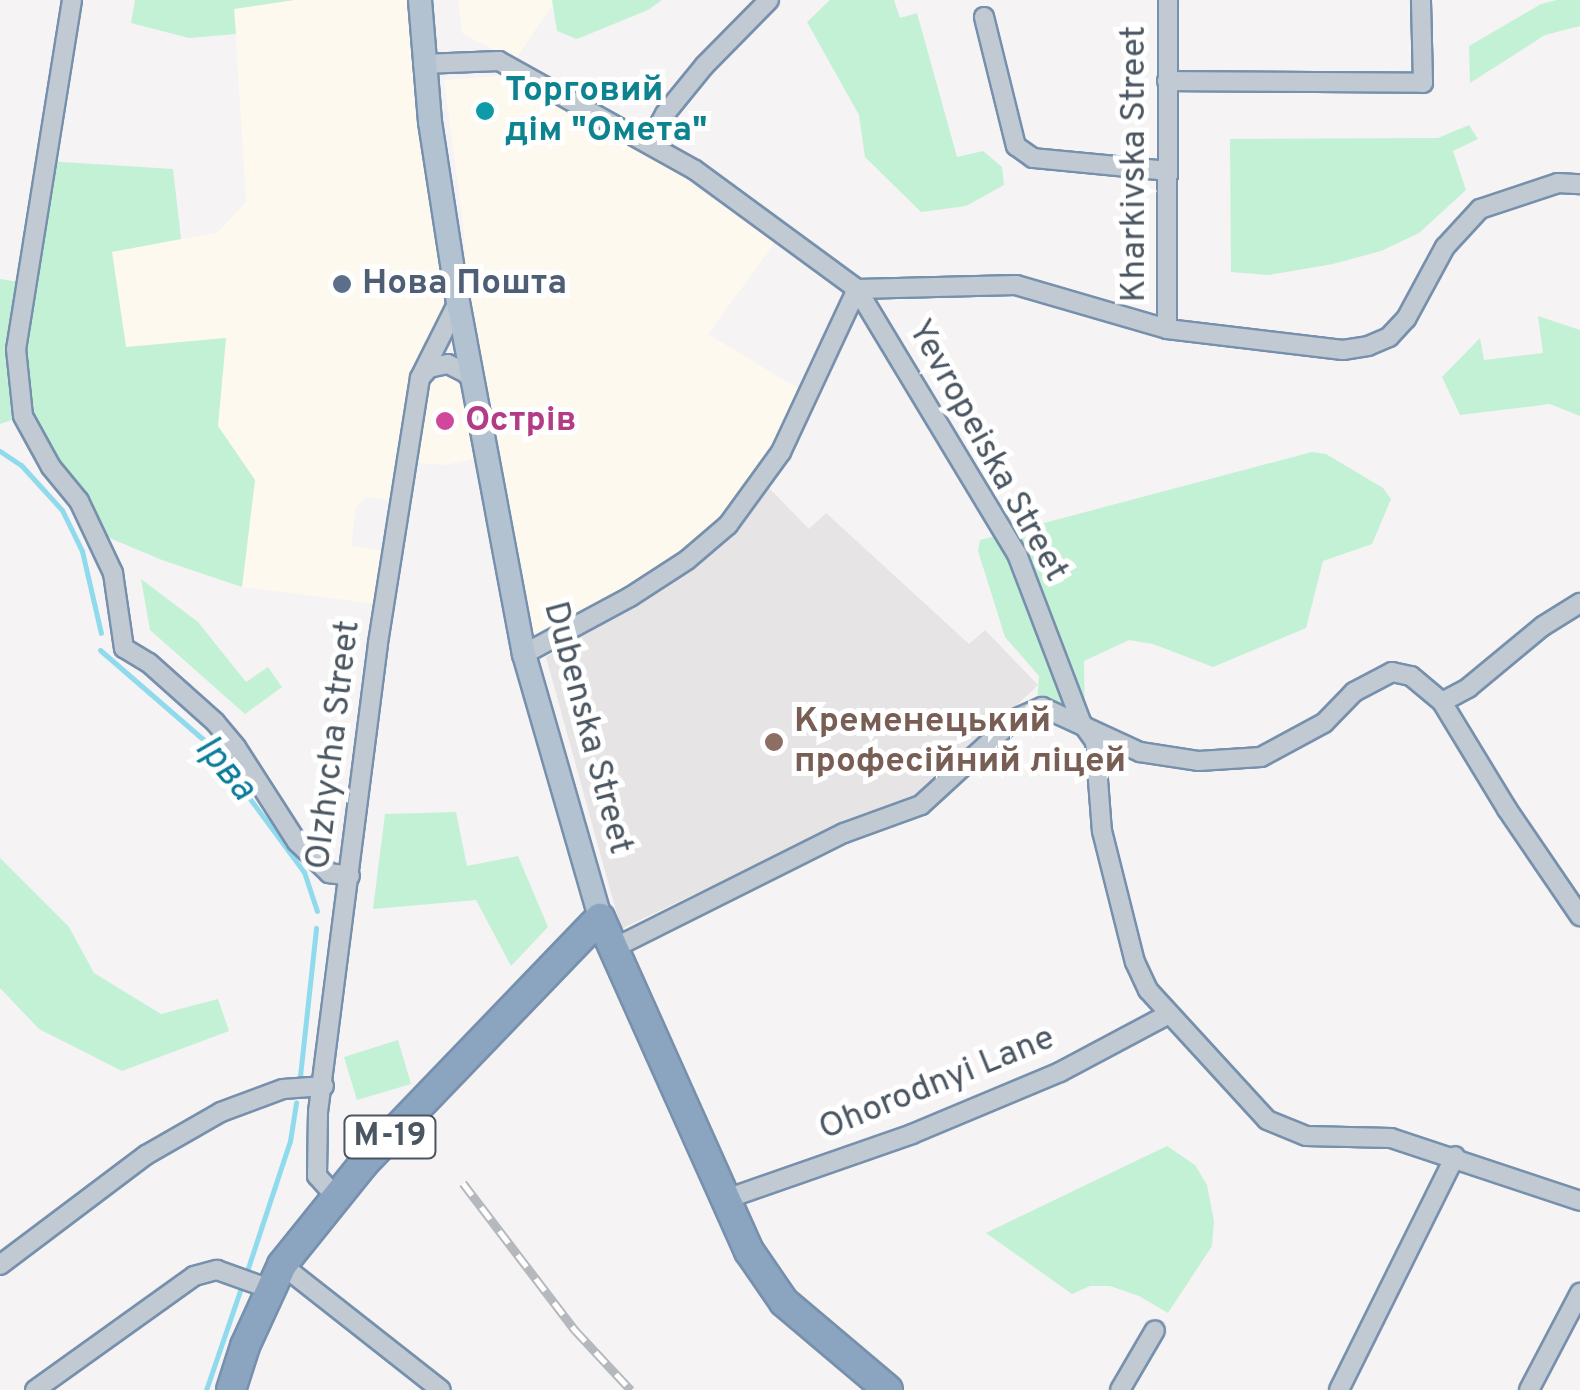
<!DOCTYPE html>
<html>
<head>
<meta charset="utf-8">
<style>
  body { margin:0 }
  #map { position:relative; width:1580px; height:1390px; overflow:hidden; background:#f5f3f3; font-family:Overpass,sans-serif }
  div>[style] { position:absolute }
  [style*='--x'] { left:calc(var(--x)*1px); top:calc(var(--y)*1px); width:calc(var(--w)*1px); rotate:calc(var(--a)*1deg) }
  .commercial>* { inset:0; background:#fdf9ef }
  .education>* { inset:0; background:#e6e4e5 }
  .green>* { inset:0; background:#c3f1d5 }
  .stream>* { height:5px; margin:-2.5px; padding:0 2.5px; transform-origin:2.5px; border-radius:2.5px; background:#90daee }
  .roads { filter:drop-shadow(2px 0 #7690ad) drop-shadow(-2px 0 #7690ad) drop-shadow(0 2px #7690ad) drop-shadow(0 -2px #7690ad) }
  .minor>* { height:18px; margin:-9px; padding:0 9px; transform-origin:9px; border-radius:9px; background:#c1cad2 }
  .major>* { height:22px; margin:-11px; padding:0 11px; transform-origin:11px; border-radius:11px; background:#b3c2d1 }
  .highway>* { height:28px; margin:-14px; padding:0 14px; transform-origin:14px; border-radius:14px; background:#8ba5c1 }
  .rail>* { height:9px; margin-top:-4.5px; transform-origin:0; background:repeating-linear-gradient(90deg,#fff 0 15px,#b5b8bd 0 30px); box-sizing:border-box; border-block:2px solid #b5b8bd }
  .dots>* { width:28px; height:28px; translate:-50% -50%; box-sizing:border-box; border:5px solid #fff; border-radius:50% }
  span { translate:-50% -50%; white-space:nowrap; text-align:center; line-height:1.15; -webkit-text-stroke:10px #fff; paint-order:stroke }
  .shield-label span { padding:2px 8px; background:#fff; border:2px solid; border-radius:8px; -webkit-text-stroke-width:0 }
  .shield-label { font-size:32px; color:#4a5661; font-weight:700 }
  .culture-label { font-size:35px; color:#0d838f; font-weight:700 }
  .left { translate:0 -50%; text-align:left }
  .street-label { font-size:35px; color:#4a5661 }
  .service-label { font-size:35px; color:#4e5e75; font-weight:700 }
  .hotel-label { font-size:35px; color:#b23c85; font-weight:700 }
  .education-label { font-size:35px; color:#785e54; font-weight:700 }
  .water-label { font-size:38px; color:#0c7c9b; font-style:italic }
</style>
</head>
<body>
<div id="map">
  <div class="commercial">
    <div style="clip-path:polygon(294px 0,420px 0,458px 302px,429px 368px,473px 381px,463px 223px,444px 80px,515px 75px,674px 165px,699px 190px,777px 240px,708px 334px,804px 392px,773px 451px,741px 495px,684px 551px,524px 654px,487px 456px,445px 465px,407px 462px,400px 502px,368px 497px,356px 506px,351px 546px,392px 552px,384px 605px,242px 587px,255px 481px,218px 426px,226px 338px,126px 348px,112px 251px,217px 233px,246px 202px,234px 9px)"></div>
    <div style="clip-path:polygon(458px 0,552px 0,553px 4px,514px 61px,462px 33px)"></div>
  </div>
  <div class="education">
    <div style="clip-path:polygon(769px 488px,809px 529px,826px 513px,969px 644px,985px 630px,1038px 685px,918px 799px,838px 826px,621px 929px,546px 657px,669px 584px,738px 529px)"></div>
  </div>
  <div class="green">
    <div style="clip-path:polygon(135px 0,294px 0,234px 9px,236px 34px,189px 38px,131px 23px)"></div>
    <div style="clip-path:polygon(552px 0,662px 0,648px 10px,577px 39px,557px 31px)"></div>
    <div style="clip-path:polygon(830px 0,894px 0,900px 18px,917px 13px,957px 157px,983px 151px,1002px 167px,1004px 185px,966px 206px,921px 212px,865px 157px,859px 115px,807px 22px)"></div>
    <div style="clip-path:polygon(1557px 0,1580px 0,1580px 26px,1545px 35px,1470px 83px,1469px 46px,1541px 4px)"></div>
    <div style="clip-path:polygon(1469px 125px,1478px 139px,1453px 151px,1466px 190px,1419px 233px,1381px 251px,1333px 264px,1268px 275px,1231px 272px,1230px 139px,1438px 138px)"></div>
    <div style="clip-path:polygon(46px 161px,173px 169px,181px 239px,112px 252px,126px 347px,226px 338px,218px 426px,255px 480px,242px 587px,162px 560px,93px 531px,24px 416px,0 424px,0 279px,25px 283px)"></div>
    <div style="clip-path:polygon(1538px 316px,1580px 330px,1580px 416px,1550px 404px,1460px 415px,1442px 377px,1480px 338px,1484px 360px,1543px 353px)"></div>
    <div style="clip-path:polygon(1312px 452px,1326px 454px,1383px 488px,1391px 499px,1372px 544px,1323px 561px,1306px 628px,1213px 667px,1153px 644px,1129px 640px,1084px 661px,1085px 724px,1037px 703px,1039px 676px,1005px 637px,978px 551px,980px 540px)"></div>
    <div style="clip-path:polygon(141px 579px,198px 622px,246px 682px,268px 667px,282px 687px,245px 714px,150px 630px)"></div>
    <div style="clip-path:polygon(456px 812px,467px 866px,518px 856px,548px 927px,511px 966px,476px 900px,373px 909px,385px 814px)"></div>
    <div style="clip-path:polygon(0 858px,69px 927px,94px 973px,161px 1014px,218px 999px,229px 1031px,122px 1071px,39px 1029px,0 988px)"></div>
    <div style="clip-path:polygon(398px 1040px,411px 1084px,357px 1100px,344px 1057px)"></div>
    <div style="clip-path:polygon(1167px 1146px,1195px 1165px,1207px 1185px,1214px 1221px,1212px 1246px,1168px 1313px,1139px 1296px,1110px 1286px,1090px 1286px,1072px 1294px,986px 1233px)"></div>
  </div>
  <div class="stream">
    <div style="--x:0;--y:451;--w:25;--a:34"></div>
    <div style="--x:21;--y:465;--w:61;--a:47.7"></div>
    <div style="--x:62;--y:510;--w:46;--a:64"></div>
    <div style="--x:82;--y:551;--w:84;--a:77"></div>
    <div style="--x:100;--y:650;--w:147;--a:40.9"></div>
    <div style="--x:211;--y:746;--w:157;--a:53.6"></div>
    <div style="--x:304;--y:872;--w:41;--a:71.6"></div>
    <div style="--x:300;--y:1076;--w:149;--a:-83.8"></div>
    <div style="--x:246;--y:1274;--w:140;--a:-71.7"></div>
    <div style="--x:290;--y:1141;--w:39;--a:-81"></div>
    <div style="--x:206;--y:1390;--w:111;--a:-71.1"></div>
  </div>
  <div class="roads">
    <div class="minor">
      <div style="--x:72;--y:0;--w:353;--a:99.1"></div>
      <div style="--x:16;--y:349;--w:67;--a:84"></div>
      <div style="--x:23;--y:416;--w:58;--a:61.2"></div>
      <div style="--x:51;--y:467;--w:44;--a:50.5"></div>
      <div style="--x:79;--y:501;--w:80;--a:64.7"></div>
      <div style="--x:113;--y:573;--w:76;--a:81.7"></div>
      <div style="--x:124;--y:648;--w:29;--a:31"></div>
      <div style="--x:149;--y:663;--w:89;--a:41.8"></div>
      <div style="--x:215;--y:722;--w:33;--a:50"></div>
      <div style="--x:236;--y:747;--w:113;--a:57.3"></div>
      <div style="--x:297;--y:842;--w:45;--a:44.1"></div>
      <div style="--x:329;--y:873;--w:21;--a:8"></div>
      <div style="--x:984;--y:17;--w:133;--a:76.1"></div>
      <div style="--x:1016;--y:146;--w:21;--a:35"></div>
      <div style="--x:1033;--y:158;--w:135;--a:5.5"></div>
      <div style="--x:423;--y:64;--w:76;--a:-2.3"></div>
      <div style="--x:499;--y:61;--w:224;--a:29.1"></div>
      <div style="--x:695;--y:170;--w:201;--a:36.3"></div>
      <div style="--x:857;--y:289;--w:310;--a:58.9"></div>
      <div style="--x:1017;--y:554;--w:180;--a:69.1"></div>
      <div style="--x:1081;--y:722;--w:24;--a:54"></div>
      <div style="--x:1095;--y:741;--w:90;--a:85.6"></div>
      <div style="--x:1102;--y:831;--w:135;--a:75.9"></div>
      <div style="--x:1135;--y:962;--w:31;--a:65"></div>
      <div style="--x:1148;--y:990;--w:176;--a:47.5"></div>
      <div style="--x:1267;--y:1120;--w:42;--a:22.3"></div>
      <div style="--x:1306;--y:1136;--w:85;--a:1.3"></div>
      <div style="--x:1391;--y:1138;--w:199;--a:18.4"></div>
      <div style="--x:1167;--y:81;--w:256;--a:0.4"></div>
      <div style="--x:1423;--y:83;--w:83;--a:-91.4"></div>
      <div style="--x:649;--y:143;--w:33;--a:-61"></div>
      <div style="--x:665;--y:114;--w:63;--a:-50.8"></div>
      <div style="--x:705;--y:65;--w:91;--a:-45.4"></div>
      <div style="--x:1167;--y:329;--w:329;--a:-89.8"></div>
      <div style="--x:420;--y:378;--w:13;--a:-48"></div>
      <div style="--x:429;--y:368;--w:19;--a:-12"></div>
      <div style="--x:448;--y:364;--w:20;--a:27"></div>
      <div style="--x:466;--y:373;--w:11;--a:52"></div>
      <div style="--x:524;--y:654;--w:120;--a:-28.3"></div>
      <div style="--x:630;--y:597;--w:68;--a:-33"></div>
      <div style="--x:687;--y:560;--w:54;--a:-40.5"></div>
      <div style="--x:728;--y:525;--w:90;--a:-54"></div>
      <div style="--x:781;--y:452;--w:180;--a:-65"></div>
      <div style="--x:857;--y:289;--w:159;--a:-1.4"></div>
      <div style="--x:1016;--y:285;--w:157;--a:16.2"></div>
      <div style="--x:1167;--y:329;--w:177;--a:6.8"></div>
      <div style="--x:1343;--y:350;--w:25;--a:-9"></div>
      <div style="--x:1368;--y:346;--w:23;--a:-23"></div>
      <div style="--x:1389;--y:337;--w:25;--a:-47"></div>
      <div style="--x:1406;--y:319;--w:82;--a:-61.6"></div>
      <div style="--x:1445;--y:247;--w:52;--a:-47.4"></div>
      <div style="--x:1480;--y:209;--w:82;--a:-18.4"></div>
      <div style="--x:1558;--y:183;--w:22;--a:3"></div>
      <div style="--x:1442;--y:702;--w:125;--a:58.7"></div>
      <div style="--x:1507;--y:809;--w:130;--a:55.7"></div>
      <div style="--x:612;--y:949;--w:259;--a:-26.6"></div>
      <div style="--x:844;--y:833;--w:82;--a:-20"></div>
      <div style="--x:921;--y:805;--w:127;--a:-42.5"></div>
      <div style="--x:1015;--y:719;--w:30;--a:-24"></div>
      <div style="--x:1042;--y:707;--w:108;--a:24.7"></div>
      <div style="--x:1140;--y:752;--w:60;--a:8.7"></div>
      <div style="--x:1199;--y:761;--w:62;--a:-3.7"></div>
      <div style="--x:1261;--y:757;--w:72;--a:-28.4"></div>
      <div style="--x:1324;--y:723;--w:43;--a:-45.9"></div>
      <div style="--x:1354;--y:692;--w:43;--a:-27.8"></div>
      <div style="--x:1392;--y:672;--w:19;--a:12"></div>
      <div style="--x:1411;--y:676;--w:40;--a:40"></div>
      <div style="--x:1442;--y:702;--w:30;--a:-28"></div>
      <div style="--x:1468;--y:688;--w:97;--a:-39.6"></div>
      <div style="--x:1543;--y:626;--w:44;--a:-31.9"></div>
      <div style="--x:337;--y:1198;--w:30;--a:-132"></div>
      <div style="--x:317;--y:1176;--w:64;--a:-89.1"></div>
      <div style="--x:318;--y:1112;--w:473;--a:-82.7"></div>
      <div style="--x:378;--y:643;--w:268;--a:-81"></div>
      <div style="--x:420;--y:378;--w:85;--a:-63.4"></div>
      <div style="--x:723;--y:1200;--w:200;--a:-19.2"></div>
      <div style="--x:912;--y:1134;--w:160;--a:-22.7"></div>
      <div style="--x:1060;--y:1072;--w:123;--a:-28"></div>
      <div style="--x:0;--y:1265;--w:183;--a:-37"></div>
      <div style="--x:146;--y:1155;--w:86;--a:-29.8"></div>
      <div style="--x:221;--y:1112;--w:66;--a:-20.4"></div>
      <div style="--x:283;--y:1089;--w:41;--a:-4.2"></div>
      <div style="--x:282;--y:1265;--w:202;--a:38.2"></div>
      <div style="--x:35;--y:1390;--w:196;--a:-35.6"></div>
      <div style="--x:194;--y:1276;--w:24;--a:-15"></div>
      <div style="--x:217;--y:1270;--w:56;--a:19.7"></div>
      <div style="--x:1120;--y:1390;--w:69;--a:-59.7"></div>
      <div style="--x:1339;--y:1390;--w:261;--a:-63.6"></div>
      <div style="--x:1529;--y:1390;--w:110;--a:-62.3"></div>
    </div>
    <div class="major">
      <div style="--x:420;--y:0;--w:122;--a:85.3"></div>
      <div style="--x:430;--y:122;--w:182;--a:81.2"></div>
      <div style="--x:458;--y:302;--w:358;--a:79.4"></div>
      <div style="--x:524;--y:654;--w:275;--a:73.9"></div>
    </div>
    <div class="highway">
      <div style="--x:231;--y:1390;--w:46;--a:-72.3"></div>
      <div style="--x:245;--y:1346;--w:89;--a:-65.4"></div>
      <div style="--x:282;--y:1265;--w:131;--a:-51.2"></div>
      <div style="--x:364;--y:1163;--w:340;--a:-46.1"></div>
      <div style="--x:600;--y:918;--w:365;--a:65.9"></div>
      <div style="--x:749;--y:1251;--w:62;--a:55.5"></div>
      <div style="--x:784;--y:1302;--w:136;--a:40.2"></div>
    </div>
  </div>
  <div class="rail">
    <div style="--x:463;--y:1183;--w:185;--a:52.7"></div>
    <div style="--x:575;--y:1330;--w:82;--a:47"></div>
  </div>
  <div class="dots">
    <div style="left:485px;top:111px;background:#0f9aa8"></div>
    <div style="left:342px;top:284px;background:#5c6f8a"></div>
    <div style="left:445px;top:421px;background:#d1479c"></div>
    <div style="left:774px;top:742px;background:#8d6e63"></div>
  </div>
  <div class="shield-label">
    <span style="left:390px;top:1137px">М-19</span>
  </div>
  <div class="culture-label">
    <span class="left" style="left:505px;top:111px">Торговий<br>дім "Омета"</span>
  </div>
  <div class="street-label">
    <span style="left:1135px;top:164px;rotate:-90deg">Kharkivska Street</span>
    <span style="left:987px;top:451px;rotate:61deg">Yevropeiska Street</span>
    <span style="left:587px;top:728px;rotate:75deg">Dubenska Street</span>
    <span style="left:334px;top:745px;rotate:-83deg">Olzhycha Street</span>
    <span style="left:937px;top:1084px;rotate:-22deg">Ohorodnyi Lane</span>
  </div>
  <div class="service-label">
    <span class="left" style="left:362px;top:284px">Нова Пошта</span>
  </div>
  <div class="hotel-label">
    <span class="left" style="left:465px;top:421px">Острів</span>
  </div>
  <div class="education-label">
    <span class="left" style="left:794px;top:742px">Кременецький<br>професійний ліцей</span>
  </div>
  <div class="water-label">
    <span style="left:224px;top:769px;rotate:50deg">Ірва</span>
  </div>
</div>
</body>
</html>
